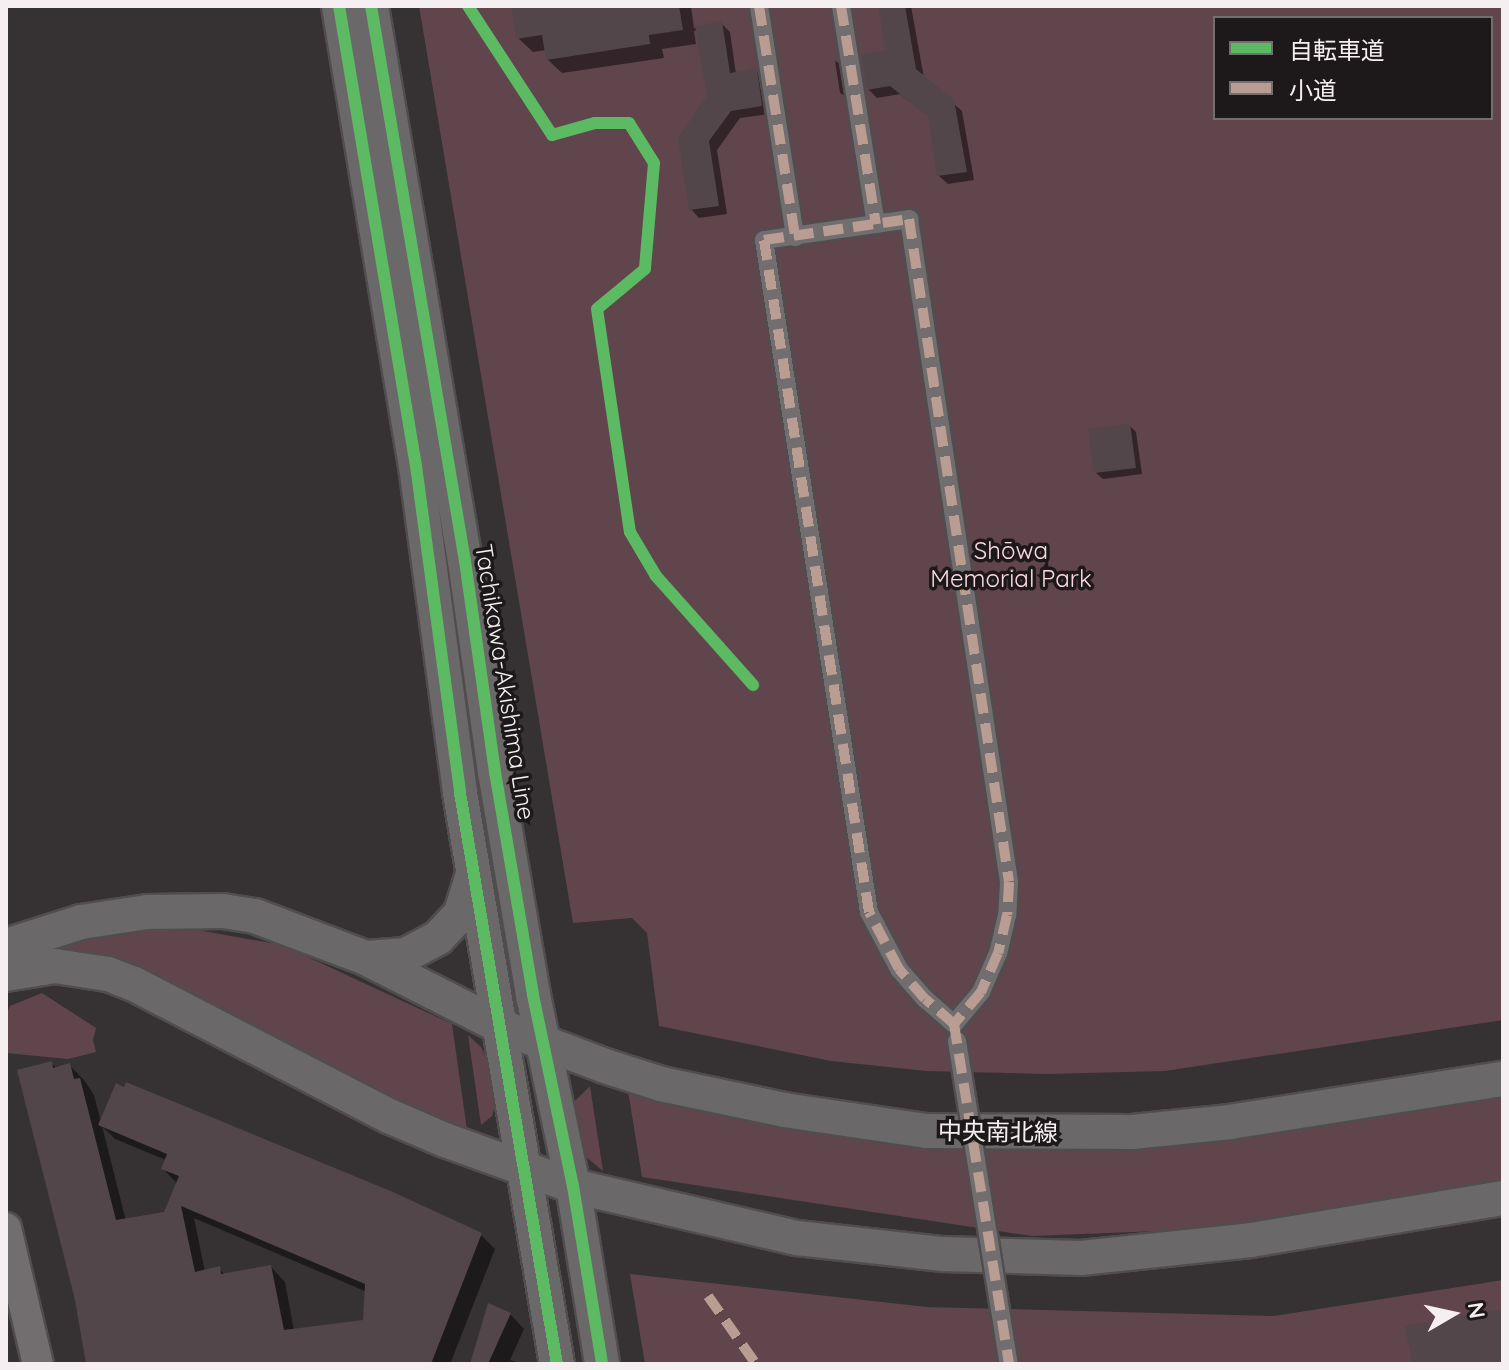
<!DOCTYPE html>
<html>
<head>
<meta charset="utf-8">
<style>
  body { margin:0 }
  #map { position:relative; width:1509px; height:1370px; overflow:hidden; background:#363133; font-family:Quicksand,"Noto Sans JP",sans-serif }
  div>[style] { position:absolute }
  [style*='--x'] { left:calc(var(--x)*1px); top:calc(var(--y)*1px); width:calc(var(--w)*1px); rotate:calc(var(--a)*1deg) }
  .green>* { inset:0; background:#60454d }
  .shadow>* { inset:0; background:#0007 }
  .building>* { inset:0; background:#52464a }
  .roads { filter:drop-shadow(2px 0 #514d4f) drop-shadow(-2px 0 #514d4f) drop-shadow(0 2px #514d4f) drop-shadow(0 -2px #514d4f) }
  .pedestrian>* { height:18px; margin:-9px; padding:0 9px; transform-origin:9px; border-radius:9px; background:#726d6e }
  .tertiary>* { height:30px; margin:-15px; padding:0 15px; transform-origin:15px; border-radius:15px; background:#726d6e }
  .secondary>* { height:34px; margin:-17px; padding:0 17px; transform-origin:17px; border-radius:17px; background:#6a6868 }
  .bridges { filter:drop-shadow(2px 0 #514d4f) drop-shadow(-2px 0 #514d4f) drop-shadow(0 2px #514d4f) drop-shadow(0 -2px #514d4f) }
  .pedestrian-bridge>* { height:18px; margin:-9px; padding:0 9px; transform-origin:9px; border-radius:9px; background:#726d6e }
  .quiet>* { height:10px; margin-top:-5px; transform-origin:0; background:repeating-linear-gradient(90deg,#b99d93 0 20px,transparent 0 30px) }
  .cycleway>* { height:12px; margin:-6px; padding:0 6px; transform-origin:6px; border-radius:6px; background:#5cba63 }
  span { translate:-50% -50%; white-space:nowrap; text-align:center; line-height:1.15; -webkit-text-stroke:7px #1d191a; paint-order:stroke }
  .park-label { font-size:24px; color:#fbd8e2 }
  .street-label { font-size:24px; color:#f5eff1 }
  .frame { position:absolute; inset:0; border:8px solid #f5eff1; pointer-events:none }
  .legend { position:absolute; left:1213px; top:16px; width:280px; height:104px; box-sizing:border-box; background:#1d191a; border:2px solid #736f70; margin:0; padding:10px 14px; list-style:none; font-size:24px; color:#f5eff1 }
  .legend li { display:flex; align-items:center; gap:16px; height:40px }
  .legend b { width:40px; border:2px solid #736f70 }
  .north { position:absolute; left:1413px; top:1274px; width:80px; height:80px; -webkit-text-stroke:6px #1d191a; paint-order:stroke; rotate:81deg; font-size:22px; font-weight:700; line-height:32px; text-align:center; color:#f5eff1 }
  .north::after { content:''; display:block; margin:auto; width:28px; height:36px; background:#f5eff1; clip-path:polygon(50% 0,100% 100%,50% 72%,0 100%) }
</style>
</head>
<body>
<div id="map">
  <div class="green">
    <div style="clip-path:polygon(evenodd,419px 6px,1503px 6px,1503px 1020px,1165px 1071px,1048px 1074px,926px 1071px,831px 1061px,659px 1026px,647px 933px,632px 918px,573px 923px,419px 6px,1215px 18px,1491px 18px,1491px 118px,1215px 118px,1215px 18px)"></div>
    <div style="clip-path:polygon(192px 929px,282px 945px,452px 1024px,467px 1130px,41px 953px,47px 944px,124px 932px)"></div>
    <div style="clip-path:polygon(42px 993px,96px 1028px,93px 1040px,96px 1052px,68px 1059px,6px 1053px,6px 1015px,10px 1006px)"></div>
    <div style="clip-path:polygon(468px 1035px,481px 1047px,488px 1061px,497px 1097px,492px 1116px,481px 1125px)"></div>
    <div style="clip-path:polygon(590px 1086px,603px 1171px,586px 1157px,574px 1102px)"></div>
    <div style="clip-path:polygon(628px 1091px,905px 1144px,1026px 1151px,1199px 1141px,1503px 1093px,1503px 1182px,1210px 1229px,1032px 1236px,642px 1177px)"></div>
    <div style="clip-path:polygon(630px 1274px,927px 1307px,1274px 1316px,1503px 1280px,1503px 1364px,645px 1364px)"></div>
  </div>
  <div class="shadow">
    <div style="clip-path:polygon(513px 6px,691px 6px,694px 28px,721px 23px,730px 32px,736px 74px,756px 70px,764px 79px,770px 114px,740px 118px,717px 150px,727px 214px,699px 218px,691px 209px,709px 96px,698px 30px,694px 31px,696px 44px,662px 49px,664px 58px,562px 73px,547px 59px,546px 50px,533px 52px,518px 38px)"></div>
    <div style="clip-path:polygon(880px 6px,911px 6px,924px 78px,962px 111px,974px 180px,948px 184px,939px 176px,930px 117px,900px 94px,877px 98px,868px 89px,888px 52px)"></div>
    <div style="clip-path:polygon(835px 61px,839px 63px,845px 96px,840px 93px)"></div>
    <div style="clip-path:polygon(1129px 425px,1136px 432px,1142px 474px,1103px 479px,1096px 473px)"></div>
    <div style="clip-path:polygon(evenodd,51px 1063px,57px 1069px,70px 1066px,84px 1080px,94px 1095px,101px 1123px,480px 1234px,495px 1249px,451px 1362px,471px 1364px,90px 1364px,51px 1063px,102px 1126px,115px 1139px,166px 1160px,163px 1169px,178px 1184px,165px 1214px,126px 1221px,102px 1126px,51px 1063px,194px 1218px,367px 1292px,365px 1322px,294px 1331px,285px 1282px,271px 1267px,226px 1276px,219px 1269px,205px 1272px,194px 1218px)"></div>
    <div style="clip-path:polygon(510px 1314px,524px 1329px,510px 1360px,523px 1364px,472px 1364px)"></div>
  </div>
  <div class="building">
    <div style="clip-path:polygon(511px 6px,679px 6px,683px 30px,649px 35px,650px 44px,546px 60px,542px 35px,516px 39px)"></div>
    <div style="clip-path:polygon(878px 6px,905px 6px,916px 69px,954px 100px,967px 172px,937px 176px,928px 116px,890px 86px,867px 90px,861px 54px,886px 50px)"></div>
    <div style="clip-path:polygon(722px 21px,730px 73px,757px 68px,762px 106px,731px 111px,709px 141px,719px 206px,689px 210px,678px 138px,707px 96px,695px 26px)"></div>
    <div style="clip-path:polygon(1130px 423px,1136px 468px,1094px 473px,1088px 429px)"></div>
    <div style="clip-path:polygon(evenodd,52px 1061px,53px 1068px,70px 1063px,74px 1079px,80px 1078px,116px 1220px,164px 1212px,179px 1176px,161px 1169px,167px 1154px,98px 1125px,116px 1083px,124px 1087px,126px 1082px,393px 1192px,482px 1233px,431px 1364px,86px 1364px,75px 1300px,17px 1070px,52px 1061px,181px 1206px,365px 1284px,363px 1320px,284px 1330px,271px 1265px,221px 1274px,220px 1266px,195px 1272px,181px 1206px)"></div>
    <div style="clip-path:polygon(488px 1303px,511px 1313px,488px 1364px,470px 1364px)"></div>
    <div style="clip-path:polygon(1503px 1309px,1503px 1364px,1412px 1364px,1405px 1326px)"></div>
  </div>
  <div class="roads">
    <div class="pedestrian">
      <div style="--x:759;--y:6;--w:234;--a:81.1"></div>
      <div style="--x:841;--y:6;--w:221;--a:80.9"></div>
      <div style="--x:909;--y:219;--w:670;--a:81.42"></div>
      <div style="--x:1009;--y:882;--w:33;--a:93"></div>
      <div style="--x:1007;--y:915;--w:39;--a:103"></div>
      <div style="--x:998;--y:953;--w:43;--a:113.6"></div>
      <div style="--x:981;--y:992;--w:42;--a:130.2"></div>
      <div style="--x:954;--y:1024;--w:38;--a:-139"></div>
      <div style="--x:925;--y:999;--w:40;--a:-131"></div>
      <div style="--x:899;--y:969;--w:64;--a:-117.8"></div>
      <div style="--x:869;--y:912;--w:680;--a:-98.88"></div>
      <div style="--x:764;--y:240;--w:147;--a:-8.2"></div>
    </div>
    <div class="tertiary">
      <div style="--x:6;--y:1228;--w:140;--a:76.8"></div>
    </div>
    <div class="secondary">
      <div style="--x:339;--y:6;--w:466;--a:80.5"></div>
      <div style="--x:416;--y:466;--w:330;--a:82.3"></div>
      <div style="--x:460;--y:793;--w:579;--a:80.36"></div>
      <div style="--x:371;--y:6;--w:563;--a:80.39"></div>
      <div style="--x:465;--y:561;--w:213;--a:81.9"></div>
      <div style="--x:495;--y:772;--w:226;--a:80.3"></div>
      <div style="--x:533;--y:995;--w:195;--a:78.2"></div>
      <div style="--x:573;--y:1186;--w:180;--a:80.7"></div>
      <div style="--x:6;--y:946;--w:79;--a:-17.7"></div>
      <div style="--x:81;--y:922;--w:67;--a:-8.6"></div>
      <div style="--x:147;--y:912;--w:76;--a:-0.8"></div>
      <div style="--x:223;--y:911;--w:32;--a:9"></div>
      <div style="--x:255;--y:916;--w:119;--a:20.7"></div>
      <div style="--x:366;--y:958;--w:153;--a:26.9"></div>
      <div style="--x:502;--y:1027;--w:110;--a:20.7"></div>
      <div style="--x:605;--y:1066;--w:59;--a:17.8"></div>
      <div style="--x:661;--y:1084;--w:126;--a:11.9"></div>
      <div style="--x:784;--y:1110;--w:144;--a:8.4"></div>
      <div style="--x:926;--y:1131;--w:206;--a:0.3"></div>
      <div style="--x:1132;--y:1132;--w:99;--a:-5.8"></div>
      <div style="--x:1230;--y:1122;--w:276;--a:-9"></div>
      <div style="--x:366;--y:958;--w:40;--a:-4.3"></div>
      <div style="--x:406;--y:955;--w:36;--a:-28"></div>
      <div style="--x:438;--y:938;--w:34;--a:-47"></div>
      <div style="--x:461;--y:913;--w:41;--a:-72.9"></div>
      <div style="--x:6;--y:974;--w:50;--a:-9.3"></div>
      <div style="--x:55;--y:966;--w:54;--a:8.6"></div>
      <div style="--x:108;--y:974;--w:28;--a:21"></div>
      <div style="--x:134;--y:984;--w:287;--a:27.4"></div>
      <div style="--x:389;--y:1116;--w:61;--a:23.2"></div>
      <div style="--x:445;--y:1140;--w:136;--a:19.8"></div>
      <div style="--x:573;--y:1186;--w:230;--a:13.1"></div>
      <div style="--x:797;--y:1238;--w:147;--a:6.3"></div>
      <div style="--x:943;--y:1254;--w:138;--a:1.7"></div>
      <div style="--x:1081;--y:1258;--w:171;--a:-6"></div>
      <div style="--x:1251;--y:1240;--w:255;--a:-9.5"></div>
    </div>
  </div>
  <div class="bridges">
    <div class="pedestrian-bridge">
      <div style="--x:957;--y:1041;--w:327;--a:80.9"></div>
    </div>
  </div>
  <div class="quiet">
    <div style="--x:759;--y:6;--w:234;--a:81.1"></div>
    <div style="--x:841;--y:6;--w:221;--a:80.9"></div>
    <div style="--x:909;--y:219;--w:670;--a:81.42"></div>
    <div style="--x:1009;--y:882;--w:33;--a:93"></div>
    <div style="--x:1007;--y:915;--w:39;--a:103"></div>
    <div style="--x:998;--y:953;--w:43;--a:113.6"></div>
    <div style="--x:981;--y:992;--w:42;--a:130.2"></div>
    <div style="--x:954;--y:1024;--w:38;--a:-139"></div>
    <div style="--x:925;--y:999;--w:40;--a:-131"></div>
    <div style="--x:899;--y:969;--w:64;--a:-117.8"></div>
    <div style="--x:869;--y:912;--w:680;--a:-98.88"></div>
    <div style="--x:764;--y:240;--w:147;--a:-8.2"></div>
    <div style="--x:954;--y:1024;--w:344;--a:80.8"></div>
    <div style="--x:708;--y:1296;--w:83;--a:54.8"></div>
  </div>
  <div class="cycleway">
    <div style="--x:339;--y:6;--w:466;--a:80.5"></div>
    <div style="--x:416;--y:466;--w:330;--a:82.3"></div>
    <div style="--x:460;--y:793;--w:579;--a:80.36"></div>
    <div style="--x:371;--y:6;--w:563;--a:80.39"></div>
    <div style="--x:465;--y:561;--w:213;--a:81.9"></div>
    <div style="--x:495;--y:772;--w:226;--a:80.3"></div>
    <div style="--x:533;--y:995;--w:195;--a:78.2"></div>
    <div style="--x:573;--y:1186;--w:180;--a:80.7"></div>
    <div style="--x:468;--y:6;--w:154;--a:56.9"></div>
    <div style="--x:552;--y:135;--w:45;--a:-15.6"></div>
    <div style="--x:595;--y:123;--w:34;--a:0"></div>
    <div style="--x:629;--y:123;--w:47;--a:58"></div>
    <div style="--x:654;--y:163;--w:106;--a:94.9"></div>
    <div style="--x:645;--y:269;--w:62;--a:140.2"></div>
    <div style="--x:597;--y:309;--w:225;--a:81.6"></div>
    <div style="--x:630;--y:532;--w:51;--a:59.4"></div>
    <div style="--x:656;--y:576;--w:146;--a:48.3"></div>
  </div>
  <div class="park-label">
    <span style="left:1011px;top:565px">Shōwa<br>Memorial Park</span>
  </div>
  <div class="street-label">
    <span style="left:505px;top:682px;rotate:81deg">Tachikawa-Akishima Line</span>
    <span style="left:998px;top:1132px;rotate:1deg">中央南北線</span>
  </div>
  <div class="frame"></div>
  <ul class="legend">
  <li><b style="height:10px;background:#5cba63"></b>自転車道</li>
  <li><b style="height:10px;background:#b99d93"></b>小道</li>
  </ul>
  <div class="north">N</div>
</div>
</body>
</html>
